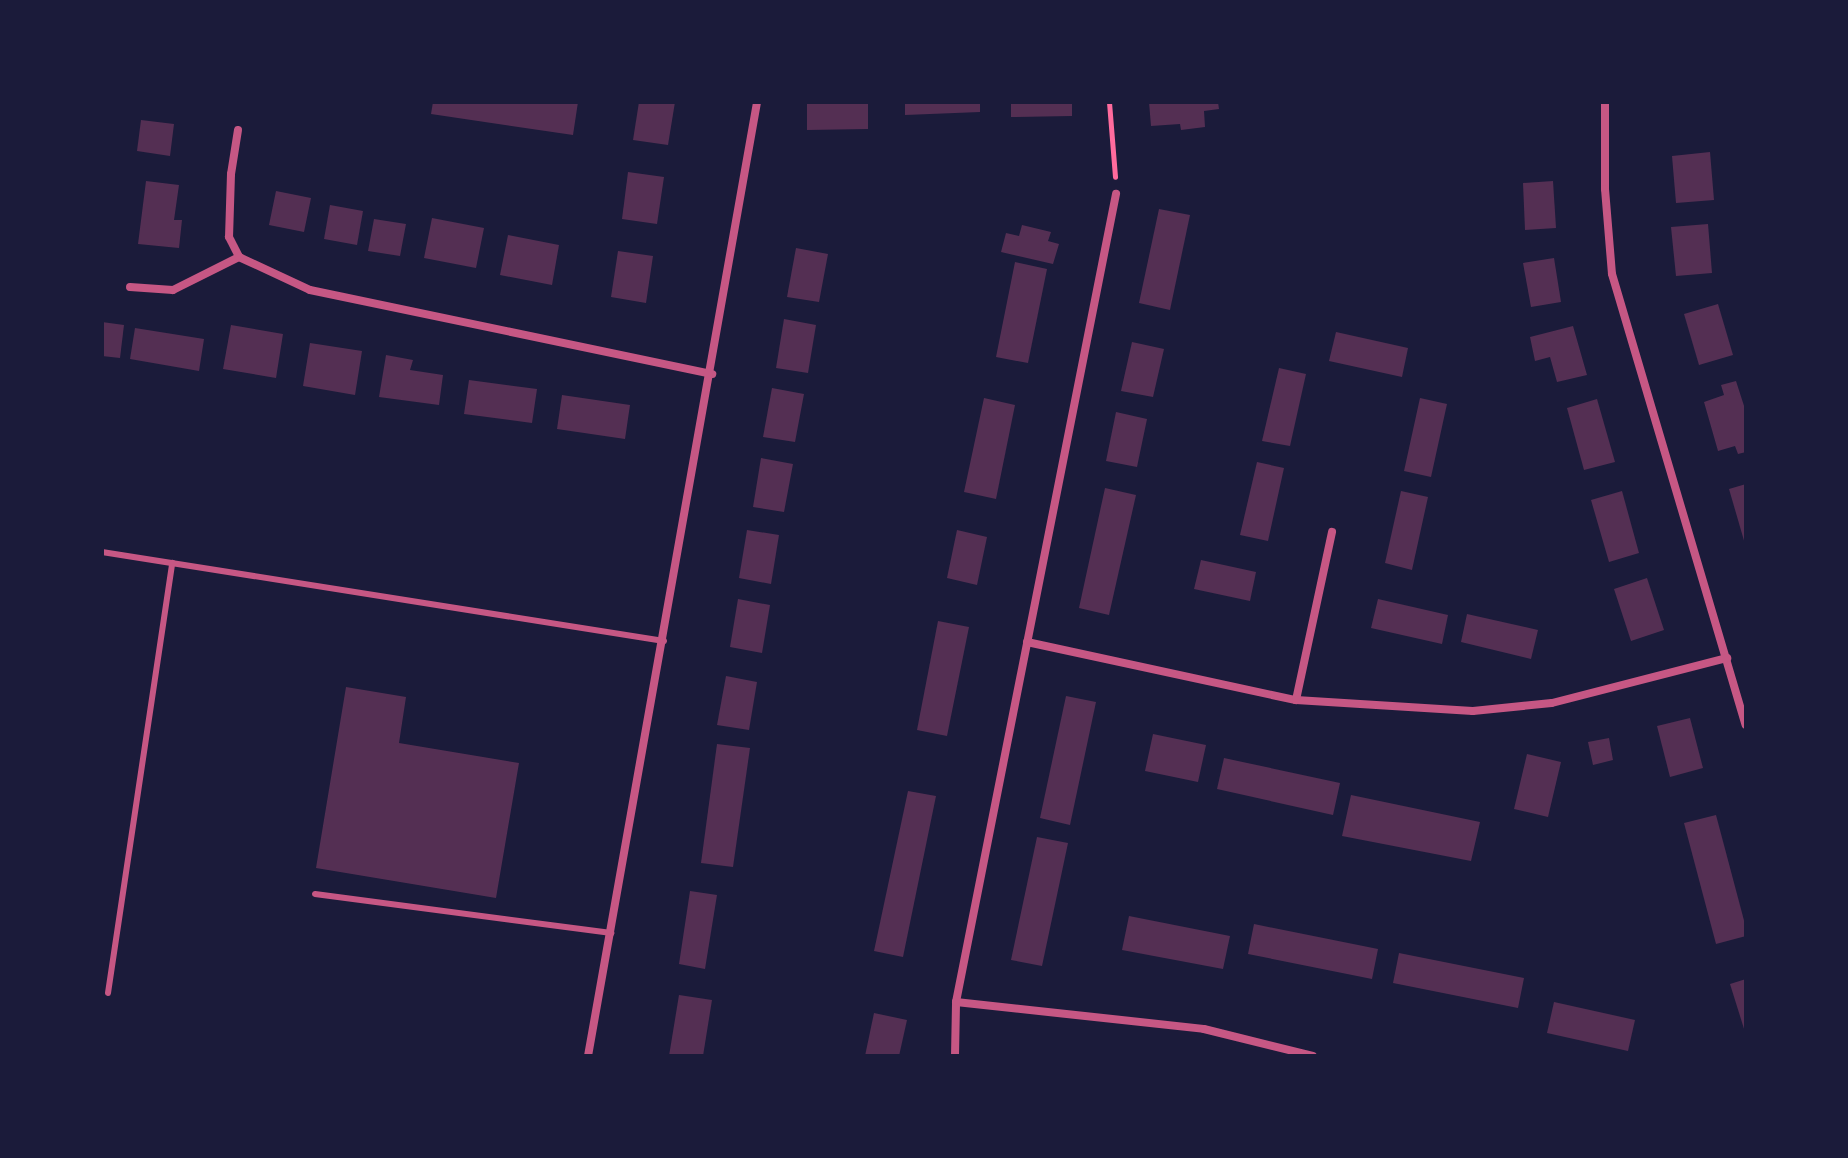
<!DOCTYPE html>
<html>
<head>
<meta charset="utf-8">
<style>
  body { margin:0 }
  #map { position:relative; width:1848px; height:1158px; overflow:hidden; background:#1b1b3a; font-family:"Work Sans",sans-serif }
  div>[style] { position:absolute }
  [style*='--x'] { left:calc(var(--x)*1px); top:calc(var(--y)*1px); width:calc(var(--w)*1px); rotate:calc(var(--a)*1deg) }
  .building>* { inset:0; background:#542f53 }
  .path>* { height:5px; margin:-2.5px; padding:0 2.5px; transform-origin:2.5px; border-radius:2.5px; background:#ff6b9d }
  .service>* { height:6px; margin:-3px; padding:0 3px; transform-origin:3px; border-radius:3px; background:#c65784 }
  .minor>* { height:8px; margin:-4px; padding:0 4px; transform-origin:4px; border-radius:4px; background:#c65784 }
  span { translate:-50% -50%; white-space:nowrap; text-align:center; line-height:1.15; -webkit-text-stroke:8px #1b1b3a; paint-order:stroke }
  .frame { position:absolute; inset:0; border:104px solid #1b1b3a; pointer-events:none }
</style>
</head>
<body>
<div id="map">
  <div class="building">
    <div style="clip-path:polygon(433px 102px,578px 102px,573px 135px,431px 114px)"></div>
    <div style="clip-path:polygon(639px 102px,675px 102px,668px 145px,633px 140px)"></div>
    <div style="clip-path:polygon(807px 102px,868px 102px,868px 129px,807px 130px)"></div>
    <div style="clip-path:polygon(905px 102px,980px 102px,980px 112px,905px 115px)"></div>
    <div style="clip-path:polygon(1011px 102px,1072px 102px,1072px 116px,1011px 117px)"></div>
    <div style="clip-path:polygon(1149px 102px,1218px 102px,1219px 109px,1204px 111px,1205px 127px,1181px 130px,1180px 124px,1151px 126px)"></div>
    <div style="clip-path:polygon(141px 120px,174px 124px,170px 156px,137px 151px)"></div>
    <div style="clip-path:polygon(1710px 152px,1714px 200px,1676px 203px,1672px 156px)"></div>
    <div style="clip-path:polygon(628px 172px,664px 177px,657px 224px,622px 219px)"></div>
    <div style="clip-path:polygon(146px 181px,179px 185px,174px 220px,182px 220px,179px 248px,138px 244px)"></div>
    <div style="clip-path:polygon(1553px 181px,1556px 228px,1525px 230px,1523px 183px)"></div>
    <div style="clip-path:polygon(276px 191px,311px 198px,304px 232px,269px 225px)"></div>
    <div style="clip-path:polygon(330px 205px,363px 211px,357px 245px,324px 239px)"></div>
    <div style="clip-path:polygon(1159px 209px,1190px 215px,1170px 310px,1139px 303px)"></div>
    <div style="clip-path:polygon(432px 218px,484px 228px,476px 268px,424px 258px)"></div>
    <div style="clip-path:polygon(374px 219px,406px 224px,400px 256px,368px 251px)"></div>
    <div style="clip-path:polygon(1708px 224px,1712px 273px,1676px 276px,1671px 227px)"></div>
    <div style="clip-path:polygon(1022px 225px,1051px 232px,1048px 241px,1059px 244px,1053px 264px,1001px 252px,1006px 233px,1019px 236px)"></div>
    <div style="clip-path:polygon(508px 235px,559px 245px,552px 285px,500px 275px)"></div>
    <div style="clip-path:polygon(796px 248px,828px 254px,819px 302px,787px 297px)"></div>
    <div style="clip-path:polygon(618px 251px,653px 256px,646px 303px,611px 297px)"></div>
    <div style="clip-path:polygon(1554px 258px,1561px 302px,1531px 307px,1523px 263px)"></div>
    <div style="clip-path:polygon(1015px 262px,1047px 269px,1028px 363px,996px 357px)"></div>
    <div style="clip-path:polygon(1718px 304px,1733px 355px,1699px 365px,1684px 314px)"></div>
    <div style="clip-path:polygon(784px 319px,816px 325px,808px 373px,776px 368px)"></div>
    <div style="clip-path:polygon(102px 322px,124px 325px,120px 358px,102px 356px)"></div>
    <div style="clip-path:polygon(231px 325px,283px 334px,276px 378px,223px 369px)"></div>
    <div style="clip-path:polygon(1573px 326px,1587px 375px,1557px 382px,1550px 357px,1535px 361px,1530px 337px)"></div>
    <div style="clip-path:polygon(135px 328px,204px 339px,199px 371px,130px 359px)"></div>
    <div style="clip-path:polygon(1336px 332px,1408px 348px,1402px 377px,1329px 361px)"></div>
    <div style="clip-path:polygon(1132px 342px,1164px 349px,1153px 397px,1121px 391px)"></div>
    <div style="clip-path:polygon(310px 343px,362px 351px,355px 395px,303px 386px)"></div>
    <div style="clip-path:polygon(386px 355px,413px 360px,410px 370px,443px 375px,439px 405px,379px 397px)"></div>
    <div style="clip-path:polygon(1279px 368px,1306px 374px,1290px 446px,1262px 441px)"></div>
    <div style="clip-path:polygon(469px 380px,537px 389px,532px 423px,464px 414px)"></div>
    <div style="clip-path:polygon(1736px 381px,1746px 412px,1746px 452px,1738px 454px,1735px 446px,1718px 451px,1704px 402px,1724px 395px,1721px 385px)"></div>
    <div style="clip-path:polygon(772px 388px,804px 394px,795px 442px,763px 437px)"></div>
    <div style="clip-path:polygon(562px 395px,630px 405px,625px 439px,557px 429px)"></div>
    <div style="clip-path:polygon(984px 398px,1015px 405px,996px 499px,964px 492px)"></div>
    <div style="clip-path:polygon(1420px 398px,1447px 404px,1431px 477px,1404px 471px)"></div>
    <div style="clip-path:polygon(1597px 399px,1615px 462px,1584px 470px,1567px 408px)"></div>
    <div style="clip-path:polygon(1116px 412px,1147px 419px,1137px 467px,1106px 461px)"></div>
    <div style="clip-path:polygon(761px 458px,793px 464px,784px 512px,753px 507px)"></div>
    <div style="clip-path:polygon(1257px 462px,1284px 468px,1268px 541px,1240px 535px)"></div>
    <div style="clip-path:polygon(1746px 484px,1746px 544px,1745px 544px,1729px 489px)"></div>
    <div style="clip-path:polygon(1105px 488px,1136px 495px,1109px 615px,1079px 608px)"></div>
    <div style="clip-path:polygon(1401px 491px,1428px 497px,1412px 570px,1385px 563px)"></div>
    <div style="clip-path:polygon(1622px 491px,1639px 553px,1609px 562px,1591px 500px)"></div>
    <div style="clip-path:polygon(747px 530px,779px 535px,771px 584px,739px 578px)"></div>
    <div style="clip-path:polygon(957px 530px,987px 537px,977px 585px,947px 578px)"></div>
    <div style="clip-path:polygon(1201px 560px,1256px 572px,1250px 601px,1194px 589px)"></div>
    <div style="clip-path:polygon(1647px 578px,1664px 630px,1631px 641px,1614px 589px)"></div>
    <div style="clip-path:polygon(738px 599px,770px 605px,762px 653px,730px 647px)"></div>
    <div style="clip-path:polygon(1378px 599px,1448px 615px,1442px 644px,1371px 628px)"></div>
    <div style="clip-path:polygon(1467px 614px,1538px 630px,1531px 659px,1461px 642px)"></div>
    <div style="clip-path:polygon(938px 621px,969px 627px,947px 736px,917px 730px)"></div>
    <div style="clip-path:polygon(726px 676px,757px 682px,749px 730px,717px 725px)"></div>
    <div style="clip-path:polygon(346px 687px,406px 697px,399px 743px,519px 763px,496px 898px,316px 868px)"></div>
    <div style="clip-path:polygon(1066px 696px,1096px 702px,1070px 825px,1040px 818px)"></div>
    <div style="clip-path:polygon(1690px 718px,1703px 768px,1670px 777px,1657px 726px)"></div>
    <div style="clip-path:polygon(1153px 734px,1206px 745px,1198px 782px,1145px 771px)"></div>
    <div style="clip-path:polygon(1609px 738px,1613px 760px,1593px 765px,1588px 742px)"></div>
    <div style="clip-path:polygon(717px 744px,750px 748px,733px 867px,701px 863px)"></div>
    <div style="clip-path:polygon(1527px 754px,1561px 762px,1548px 817px,1514px 809px)"></div>
    <div style="clip-path:polygon(1224px 758px,1340px 783px,1333px 815px,1217px 789px)"></div>
    <div style="clip-path:polygon(908px 791px,936px 796px,903px 957px,874px 951px)"></div>
    <div style="clip-path:polygon(1351px 795px,1480px 822px,1471px 861px,1342px 836px)"></div>
    <div style="clip-path:polygon(1716px 815px,1746px 928px,1746px 936px,1716px 944px,1684px 823px)"></div>
    <div style="clip-path:polygon(1037px 837px,1068px 843px,1042px 966px,1011px 960px)"></div>
    <div style="clip-path:polygon(690px 891px,717px 895px,705px 969px,679px 964px)"></div>
    <div style="clip-path:polygon(1129px 916px,1230px 936px,1223px 969px,1122px 950px)"></div>
    <div style="clip-path:polygon(1254px 924px,1378px 949px,1372px 979px,1248px 954px)"></div>
    <div style="clip-path:polygon(1399px 953px,1524px 978px,1518px 1008px,1393px 983px)"></div>
    <div style="clip-path:polygon(1746px 979px,1746px 1032px,1745px 1032px,1730px 984px)"></div>
    <div style="clip-path:polygon(679px 995px,712px 1000px,703px 1056px,669px 1056px)"></div>
    <div style="clip-path:polygon(1554px 1002px,1635px 1020px,1628px 1051px,1547px 1033px)"></div>
    <div style="clip-path:polygon(874px 1013px,907px 1020px,899px 1056px,865px 1056px)"></div>
  </div>
  <div class="path">
    <div style="--x:1109;--y:102;--w:75;--a:85.4"></div>
  </div>
  <div class="service">
    <div style="--x:102;--y:552;--w:569;--a:9"></div>
    <div style="--x:315;--y:894;--w:299;--a:7.5"></div>
    <div style="--x:108;--y:993;--w:435;--a:-81.5"></div>
  </div>
  <div class="minor">
    <div style="--x:1605;--y:102;--w:87;--a:90"></div>
    <div style="--x:1605;--y:189;--w:85;--a:85.3"></div>
    <div style="--x:1612;--y:274;--w:470;--a:73.5"></div>
    <div style="--x:238;--y:130;--w:45;--a:99"></div>
    <div style="--x:231;--y:174;--w:63;--a:91.8"></div>
    <div style="--x:229;--y:237;--w:22;--a:63"></div>
    <div style="--x:130;--y:287;--w:43;--a:4"></div>
    <div style="--x:173;--y:290;--w:74;--a:-26.6"></div>
    <div style="--x:239;--y:257;--w:78;--a:24.9"></div>
    <div style="--x:310;--y:290;--w:411;--a:11.8"></div>
    <div style="--x:1027;--y:642;--w:275;--a:12.2"></div>
    <div style="--x:1296;--y:700;--w:177;--a:3.6"></div>
    <div style="--x:1473;--y:711;--w:79;--a:-5.8"></div>
    <div style="--x:1552;--y:703;--w:181;--a:-14.4"></div>
    <div style="--x:1296;--y:700;--w:172;--a:-77.9"></div>
    <div style="--x:956;--y:1002;--w:249;--a:6.2"></div>
    <div style="--x:1204;--y:1029;--w:112;--a:13.9"></div>
    <div style="--x:588;--y:1056;--w:969;--a:-79.95"></div>
    <div style="--x:955;--y:1056;--w:54;--a:-88.9"></div>
    <div style="--x:956;--y:1002;--w:824;--a:-78.8"></div>
  </div>
  <div class="frame"></div>
</div>
</body>
</html>
